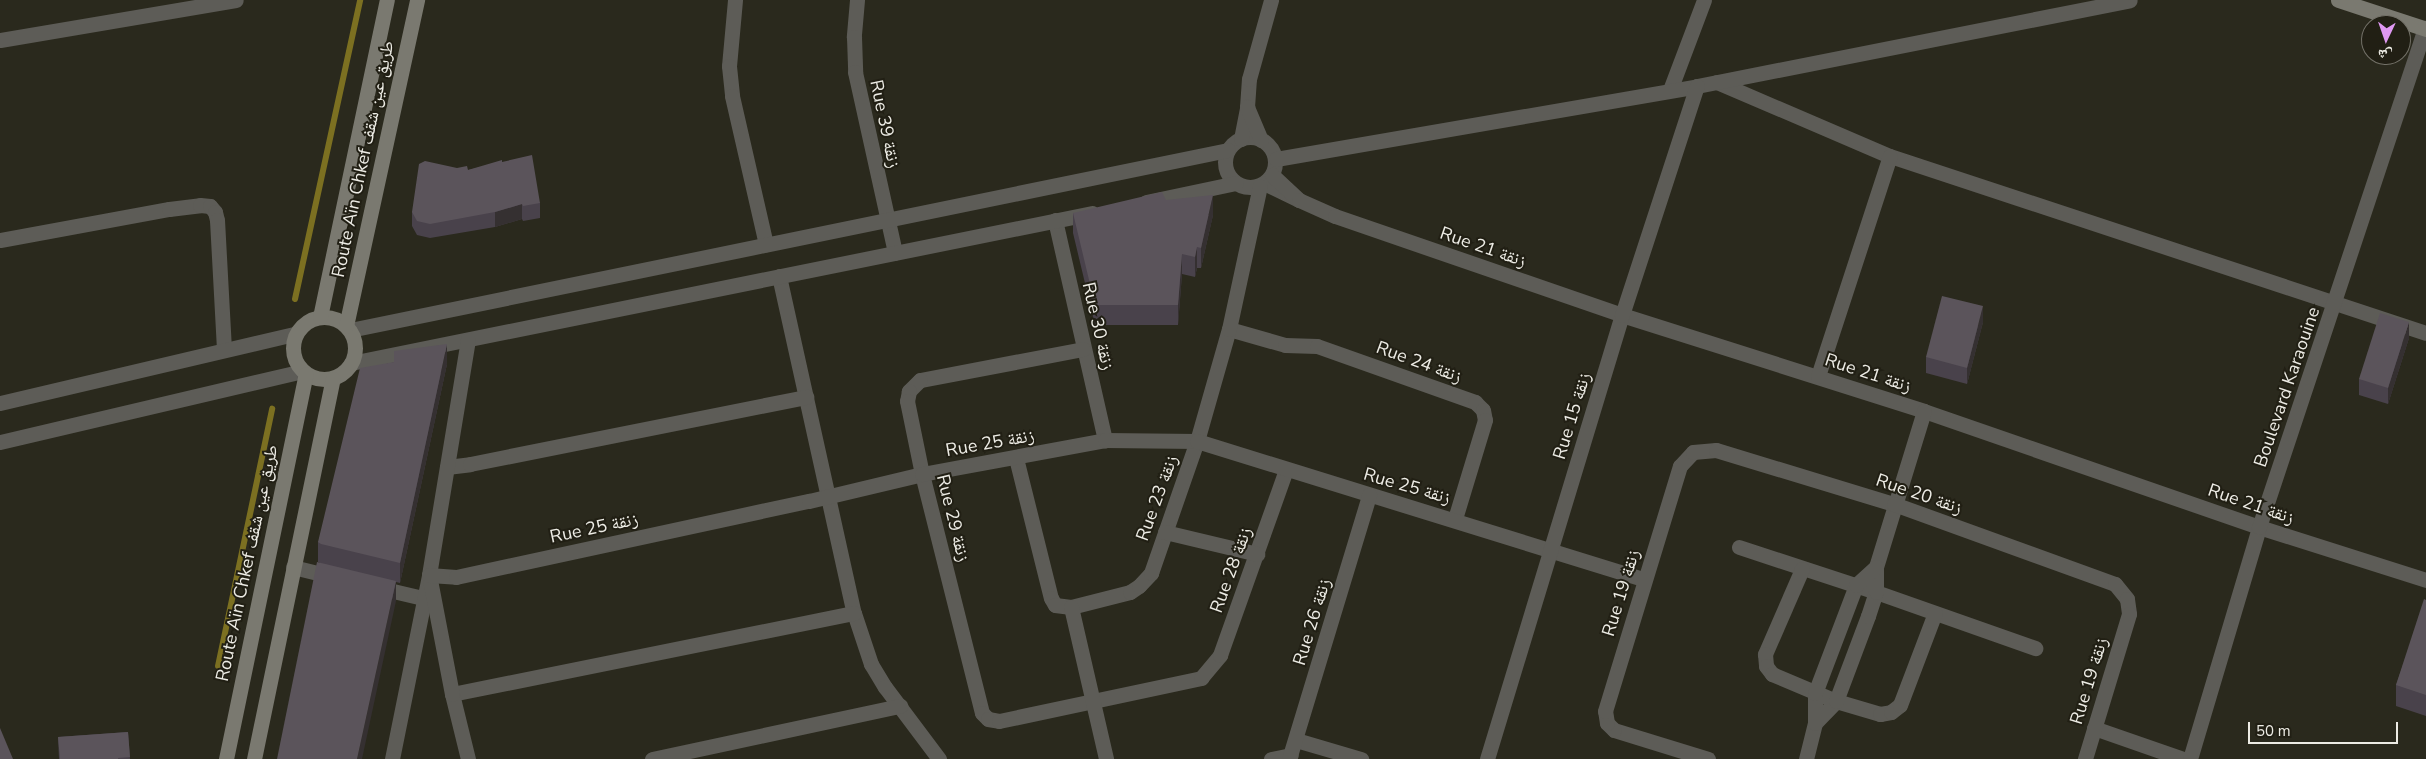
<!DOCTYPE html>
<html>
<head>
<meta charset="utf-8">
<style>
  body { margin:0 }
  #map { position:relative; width:2426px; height:759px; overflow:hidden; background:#2a291d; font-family:"Nunito Sans","Noto Naskh Arabic",sans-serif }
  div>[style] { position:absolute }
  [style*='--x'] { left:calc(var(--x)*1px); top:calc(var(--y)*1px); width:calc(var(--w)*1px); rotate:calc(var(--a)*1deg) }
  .stream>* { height:6px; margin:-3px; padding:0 3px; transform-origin:3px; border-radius:3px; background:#7c7021 }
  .street>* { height:15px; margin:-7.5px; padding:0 7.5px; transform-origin:7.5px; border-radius:7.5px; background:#5d5c57 }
  .street>.ring { margin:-7.5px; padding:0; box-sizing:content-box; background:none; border:15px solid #5d5c57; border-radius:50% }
  .secondary>* { height:15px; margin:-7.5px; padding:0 7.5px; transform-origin:7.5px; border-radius:7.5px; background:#7a7970 }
  .secondary>.ring { margin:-7.5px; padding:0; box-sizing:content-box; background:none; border:15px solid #7a7970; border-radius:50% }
  .wall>* { inset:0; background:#49424b }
  .shaded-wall>* { inset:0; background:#353031 }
  .building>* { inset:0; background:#5b545b }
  span { translate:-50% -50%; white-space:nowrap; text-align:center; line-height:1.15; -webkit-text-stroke:4px #211f14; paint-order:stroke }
  .street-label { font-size:18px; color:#edece5 }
  .north { position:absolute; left:2361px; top:15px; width:50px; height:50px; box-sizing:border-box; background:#211f14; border:1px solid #737168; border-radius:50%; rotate:183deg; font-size:14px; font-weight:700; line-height:20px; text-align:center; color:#edece5 }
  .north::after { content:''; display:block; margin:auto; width:18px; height:22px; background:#df98f2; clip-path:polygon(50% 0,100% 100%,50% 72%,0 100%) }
  .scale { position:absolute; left:2248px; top:722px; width:150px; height:22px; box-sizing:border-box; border:2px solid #edece5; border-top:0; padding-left:6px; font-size:15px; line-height:18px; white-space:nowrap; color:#edece5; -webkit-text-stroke:4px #211f14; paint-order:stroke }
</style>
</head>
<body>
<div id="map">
  <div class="stream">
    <div style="--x:295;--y:299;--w:306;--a:-77.7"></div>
    <div style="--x:218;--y:666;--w:263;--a:-78.1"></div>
  </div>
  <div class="street">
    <div style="--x:735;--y:0;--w:66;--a:95.2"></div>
    <div style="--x:729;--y:66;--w:30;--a:84"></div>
    <div style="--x:732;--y:96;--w:152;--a:77.1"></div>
    <div style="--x:857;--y:0;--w:37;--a:95"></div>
    <div style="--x:854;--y:37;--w:35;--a:88"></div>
    <div style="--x:855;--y:72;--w:185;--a:77.5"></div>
    <div style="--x:0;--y:40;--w:239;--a:-9.6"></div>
    <div style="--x:1717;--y:82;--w:188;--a:23.2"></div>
    <div style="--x:1890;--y:156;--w:564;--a:18.27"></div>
    <div style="--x:1670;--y:90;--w:96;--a:-69.3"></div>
    <div style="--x:1247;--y:107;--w:28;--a:-86"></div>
    <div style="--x:1249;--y:79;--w:82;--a:-74.4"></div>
    <div class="ring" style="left:1225px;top:137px;width:35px;height:35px"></div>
    <div style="--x:1241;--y:139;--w:33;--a:-79"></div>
    <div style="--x:1247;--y:107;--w:36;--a:67"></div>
    <div style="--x:1276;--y:159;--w:427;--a:-9.8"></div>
    <div style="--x:1697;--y:86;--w:441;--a:-11.2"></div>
    <div style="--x:1264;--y:183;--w:39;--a:26"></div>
    <div style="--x:1299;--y:200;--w:37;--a:-137"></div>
    <div style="--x:1299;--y:200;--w:39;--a:24"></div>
    <div style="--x:1335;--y:216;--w:304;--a:19"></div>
    <div style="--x:1622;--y:315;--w:317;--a:17.6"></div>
    <div style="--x:1924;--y:411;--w:355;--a:19.1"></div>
    <div style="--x:2259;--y:527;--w:175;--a:17.6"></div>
    <div style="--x:1146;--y:202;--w:92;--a:-11.9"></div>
    <div style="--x:1055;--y:220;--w:226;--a:77.2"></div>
    <div style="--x:0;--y:240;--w:172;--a:-10.4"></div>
    <div style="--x:169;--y:209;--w:31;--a:-7"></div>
    <div style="--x:200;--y:205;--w:10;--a:6"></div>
    <div style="--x:210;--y:206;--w:8;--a:50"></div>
    <div style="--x:215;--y:212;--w:8;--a:76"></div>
    <div style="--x:217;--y:220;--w:130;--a:86.9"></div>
    <div style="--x:779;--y:276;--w:345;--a:77.5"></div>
    <div style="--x:854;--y:613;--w:54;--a:71.6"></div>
    <div style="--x:871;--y:664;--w:27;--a:59"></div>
    <div style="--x:885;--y:687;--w:90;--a:53.1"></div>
    <div style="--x:1229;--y:329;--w:58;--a:15.9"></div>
    <div style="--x:1285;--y:345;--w:32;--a:2"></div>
    <div style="--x:1317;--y:346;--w:168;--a:19.5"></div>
    <div style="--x:1475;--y:402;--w:11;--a:45"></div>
    <div style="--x:1483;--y:410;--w:10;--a:79"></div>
    <div style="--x:1485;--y:420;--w:103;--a:106.9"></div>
    <div style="--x:350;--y:330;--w:896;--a:-11.59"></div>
    <div style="--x:1083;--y:349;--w:166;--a:169.2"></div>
    <div style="--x:920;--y:380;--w:16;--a:135"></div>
    <div style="--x:909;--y:391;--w:10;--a:101"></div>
    <div style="--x:907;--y:401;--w:75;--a:78.4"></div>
    <div style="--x:922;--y:474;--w:246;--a:75.9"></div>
    <div style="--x:982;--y:713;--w:8;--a:45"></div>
    <div style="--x:988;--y:719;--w:11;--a:10"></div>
    <div style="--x:999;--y:721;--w:207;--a:-12"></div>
    <div style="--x:1201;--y:678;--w:30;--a:-50"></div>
    <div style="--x:1220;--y:655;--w:196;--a:-70.4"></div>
    <div style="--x:351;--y:363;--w:756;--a:-11.44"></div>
    <div style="--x:1818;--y:376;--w:231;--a:-71.9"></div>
    <div style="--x:0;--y:403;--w:303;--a:-13.2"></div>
    <div style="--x:0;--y:442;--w:311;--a:-13.2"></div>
    <div style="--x:1016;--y:458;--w:144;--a:76"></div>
    <div style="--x:1051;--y:598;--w:8;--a:60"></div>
    <div style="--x:1055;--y:605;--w:16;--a:7"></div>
    <div style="--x:1071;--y:607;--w:61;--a:-14.3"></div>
    <div style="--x:1130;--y:592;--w:11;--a:-34"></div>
    <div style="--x:1139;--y:586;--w:18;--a:-47"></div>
    <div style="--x:1151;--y:573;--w:140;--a:-70.8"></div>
    <div style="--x:1197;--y:441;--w:116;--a:-74.1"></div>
    <div style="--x:1229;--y:329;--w:146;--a:-77.8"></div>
    <div style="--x:447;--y:467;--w:23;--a:-7"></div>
    <div style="--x:470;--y:464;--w:343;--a:-11.3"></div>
    <div style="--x:1165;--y:532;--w:95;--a:13.4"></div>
    <div style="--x:1739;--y:547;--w:144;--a:18.2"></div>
    <div style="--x:1876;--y:592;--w:169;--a:19.4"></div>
    <div style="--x:293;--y:567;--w:42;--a:13.7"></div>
    <div style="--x:1802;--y:569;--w:93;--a:113.5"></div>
    <div style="--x:1765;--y:654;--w:12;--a:85"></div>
    <div style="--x:1766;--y:666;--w:10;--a:53"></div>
    <div style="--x:1772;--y:674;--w:69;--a:22.9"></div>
    <div style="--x:1836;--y:701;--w:46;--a:16.5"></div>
    <div style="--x:1880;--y:714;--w:11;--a:-10"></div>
    <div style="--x:1891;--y:712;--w:11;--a:-38"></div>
    <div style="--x:1900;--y:705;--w:98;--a:-69.2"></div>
    <div style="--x:376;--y:587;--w:48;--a:13.2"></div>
    <div style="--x:1071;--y:607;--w:156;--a:77"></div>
    <div style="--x:452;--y:694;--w:410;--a:-11.4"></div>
    <div style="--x:1815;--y:723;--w:30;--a:-46"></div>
    <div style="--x:1836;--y:701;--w:91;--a:-69.4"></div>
    <div style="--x:1868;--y:616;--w:25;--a:-72"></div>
    <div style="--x:1876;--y:592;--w:25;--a:-90"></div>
    <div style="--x:1876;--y:567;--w:163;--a:-72.9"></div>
    <div style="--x:2094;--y:728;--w:94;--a:19.2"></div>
    <div style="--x:1296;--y:740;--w:68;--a:16.3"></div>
    <div style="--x:392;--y:759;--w:188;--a:-78.6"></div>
    <div style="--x:429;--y:575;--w:238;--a:-80.6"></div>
    <div style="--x:468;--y:759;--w:67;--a:-103.8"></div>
    <div style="--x:452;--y:694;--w:121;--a:-100.9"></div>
    <div style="--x:429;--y:575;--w:27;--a:4"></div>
    <div style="--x:456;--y:577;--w:361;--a:-12.2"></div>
    <div style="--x:809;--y:501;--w:116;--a:-13.4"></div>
    <div style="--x:922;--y:474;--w:186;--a:-10.5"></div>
    <div style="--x:1105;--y:440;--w:92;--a:0.6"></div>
    <div style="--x:1197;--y:441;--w:468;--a:17.2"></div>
    <div style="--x:652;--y:759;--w:254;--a:-12.1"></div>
    <div style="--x:1271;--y:759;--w:20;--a:-11"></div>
    <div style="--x:1289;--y:759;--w:276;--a:-73.1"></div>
    <div style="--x:1487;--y:759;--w:464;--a:-73.1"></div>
    <div style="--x:1622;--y:315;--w:241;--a:-71.9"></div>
    <div style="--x:1708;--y:759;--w:98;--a:-162.9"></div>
    <div style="--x:1614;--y:730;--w:10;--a:-135"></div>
    <div style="--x:1607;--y:723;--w:12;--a:-99"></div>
    <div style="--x:1605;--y:711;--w:256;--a:-73"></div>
    <div style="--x:1680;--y:466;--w:19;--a:-47"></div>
    <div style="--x:1693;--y:452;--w:23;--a:-5"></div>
    <div style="--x:1716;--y:450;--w:186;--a:16.9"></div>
    <div style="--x:1894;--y:504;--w:235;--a:19.9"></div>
    <div style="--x:2115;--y:584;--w:19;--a:51"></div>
    <div style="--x:2127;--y:599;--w:15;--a:82"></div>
    <div style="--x:2129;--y:614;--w:152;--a:106.9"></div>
    <div style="--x:1806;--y:759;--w:37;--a:-76"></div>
    <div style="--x:1815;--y:723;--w:30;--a:-90"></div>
    <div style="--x:1815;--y:693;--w:116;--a:-69.2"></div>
    <div style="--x:1856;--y:585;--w:27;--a:-42"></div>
    <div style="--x:2190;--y:759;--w:242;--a:-73.4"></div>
    <div style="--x:2259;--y:527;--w:526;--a:-71.6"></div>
  </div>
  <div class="secondary">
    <div style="--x:2338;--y:0;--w:93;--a:18.2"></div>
    <div class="ring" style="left:293px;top:317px;width:47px;height:47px"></div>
    <div style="--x:320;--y:317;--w:324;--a:-78.1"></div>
    <div style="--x:346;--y:326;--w:334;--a:-77.7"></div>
    <div style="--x:226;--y:759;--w:393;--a:-78.3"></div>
    <div style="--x:254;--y:759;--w:388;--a:-78.3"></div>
  </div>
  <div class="wall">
    <div style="clip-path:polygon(502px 162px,540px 203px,540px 218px,523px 221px,522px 219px,495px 227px,430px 238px,417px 235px,412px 226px,412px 212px,457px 168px,468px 170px)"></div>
    <div style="clip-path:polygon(1073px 213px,1213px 215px,1201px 268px,1197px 268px,1195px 277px,1182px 274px,1178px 325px,1095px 325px,1073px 233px)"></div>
    <div style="clip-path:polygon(1983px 322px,1967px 384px,1926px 373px,1926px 357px)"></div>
    <div style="clip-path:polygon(2409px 338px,2388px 404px,2359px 395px,2359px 379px)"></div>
    <div style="clip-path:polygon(447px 364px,400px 583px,396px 582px,396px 601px,318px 562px,318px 542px)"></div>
    <div style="clip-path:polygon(2426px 600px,2426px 716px,2396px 706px,2396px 685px)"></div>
    <div style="clip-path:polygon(128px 732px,130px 759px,59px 759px,58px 737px)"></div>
  </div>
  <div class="shaded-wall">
    <div style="clip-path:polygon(1213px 195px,1213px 215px,1201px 268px,1201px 248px)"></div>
    <div style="clip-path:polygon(522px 204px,522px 219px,495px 227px,495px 212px)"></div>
    <div style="clip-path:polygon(1197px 247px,1197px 268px,1195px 277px,1195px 257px)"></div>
    <div style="clip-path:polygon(1182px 254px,1182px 274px,1178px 325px,1178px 305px)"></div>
    <div style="clip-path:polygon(1983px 306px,1983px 322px,1967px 384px,1967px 368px)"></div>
    <div style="clip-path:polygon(2409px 322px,2409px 338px,2388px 404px,2388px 388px)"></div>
    <div style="clip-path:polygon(447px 344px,447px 364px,400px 583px,400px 563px)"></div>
    <div style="clip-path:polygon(396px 581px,396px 601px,362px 759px,357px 759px)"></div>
  </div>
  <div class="building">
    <div style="clip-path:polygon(532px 155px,540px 203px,523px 206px,522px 204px,495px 212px,430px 224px,417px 221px,412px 212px,419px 164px,425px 161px,457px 168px,467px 166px,468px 170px,502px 160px,502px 162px)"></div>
    <div style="clip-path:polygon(1162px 192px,1166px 200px,1213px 195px,1201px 248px,1197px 247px,1195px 257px,1182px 254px,1178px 305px,1095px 305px,1073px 213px)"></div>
    <div style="clip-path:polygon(1942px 296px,1983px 306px,1967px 368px,1926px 357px)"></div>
    <div style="clip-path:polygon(2380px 313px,2409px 322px,2388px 388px,2359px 379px)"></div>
    <div style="clip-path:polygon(447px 344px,400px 563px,321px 544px,318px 542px,360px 368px,394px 362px,394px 351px)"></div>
    <div style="clip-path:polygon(317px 562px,396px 581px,357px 759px,277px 759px)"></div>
    <div style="clip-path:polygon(2424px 599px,2426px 600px,2426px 695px,2396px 685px)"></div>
    <div style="clip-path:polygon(0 728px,13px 759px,0 759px)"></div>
    <div style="clip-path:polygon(128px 732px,130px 757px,118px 758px,118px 759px,60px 759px,58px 737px)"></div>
  </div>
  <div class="street-label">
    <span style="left:885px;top:124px;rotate:78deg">Rue 39 زنقة</span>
    <span style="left:363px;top:159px;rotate:-78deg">Route Aïn Chkef طريق عين شقف</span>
    <span style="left:1483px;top:247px;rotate:19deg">Rue 21 زنقة</span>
    <span style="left:1098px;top:326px;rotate:77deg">Rue 30 زنقة</span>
    <span style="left:1419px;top:362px;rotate:20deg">Rue 24 زنقة</span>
    <span style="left:1868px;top:373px;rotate:18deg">Rue 21 زنقة</span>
    <span style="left:2287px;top:387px;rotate:-71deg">Boulevard Karaouine</span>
    <span style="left:1572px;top:416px;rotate:-73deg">Rue 15 زنقة</span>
    <span style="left:990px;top:443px;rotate:-10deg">Rue 25 زنقة</span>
    <span style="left:1407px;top:486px;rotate:16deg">Rue 25 زنقة</span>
    <span style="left:1919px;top:494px;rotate:19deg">Rue 20 زنقة</span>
    <span style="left:1157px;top:498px;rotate:-70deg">Rue 23 زنقة</span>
    <span style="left:2251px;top:504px;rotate:19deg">Rue 21 زنقة</span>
    <span style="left:953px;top:518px;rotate:76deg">Rue 29 زنقة</span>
    <span style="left:594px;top:528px;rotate:-12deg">Rue 25 زنقة</span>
    <span style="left:247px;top:563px;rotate:-78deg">Route Aïn Chkef طريق عين شقف</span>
    <span style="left:1231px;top:570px;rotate:-70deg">Rue 28 زنقة</span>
    <span style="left:1621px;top:593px;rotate:-73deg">Rue 19 زنقة</span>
    <span style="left:1312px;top:622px;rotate:-73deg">Rue 26 زنقة</span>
    <span style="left:2089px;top:681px;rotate:-73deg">Rue 19 زنقة</span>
  </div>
  <div class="north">ش</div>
  <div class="scale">50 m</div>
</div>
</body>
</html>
